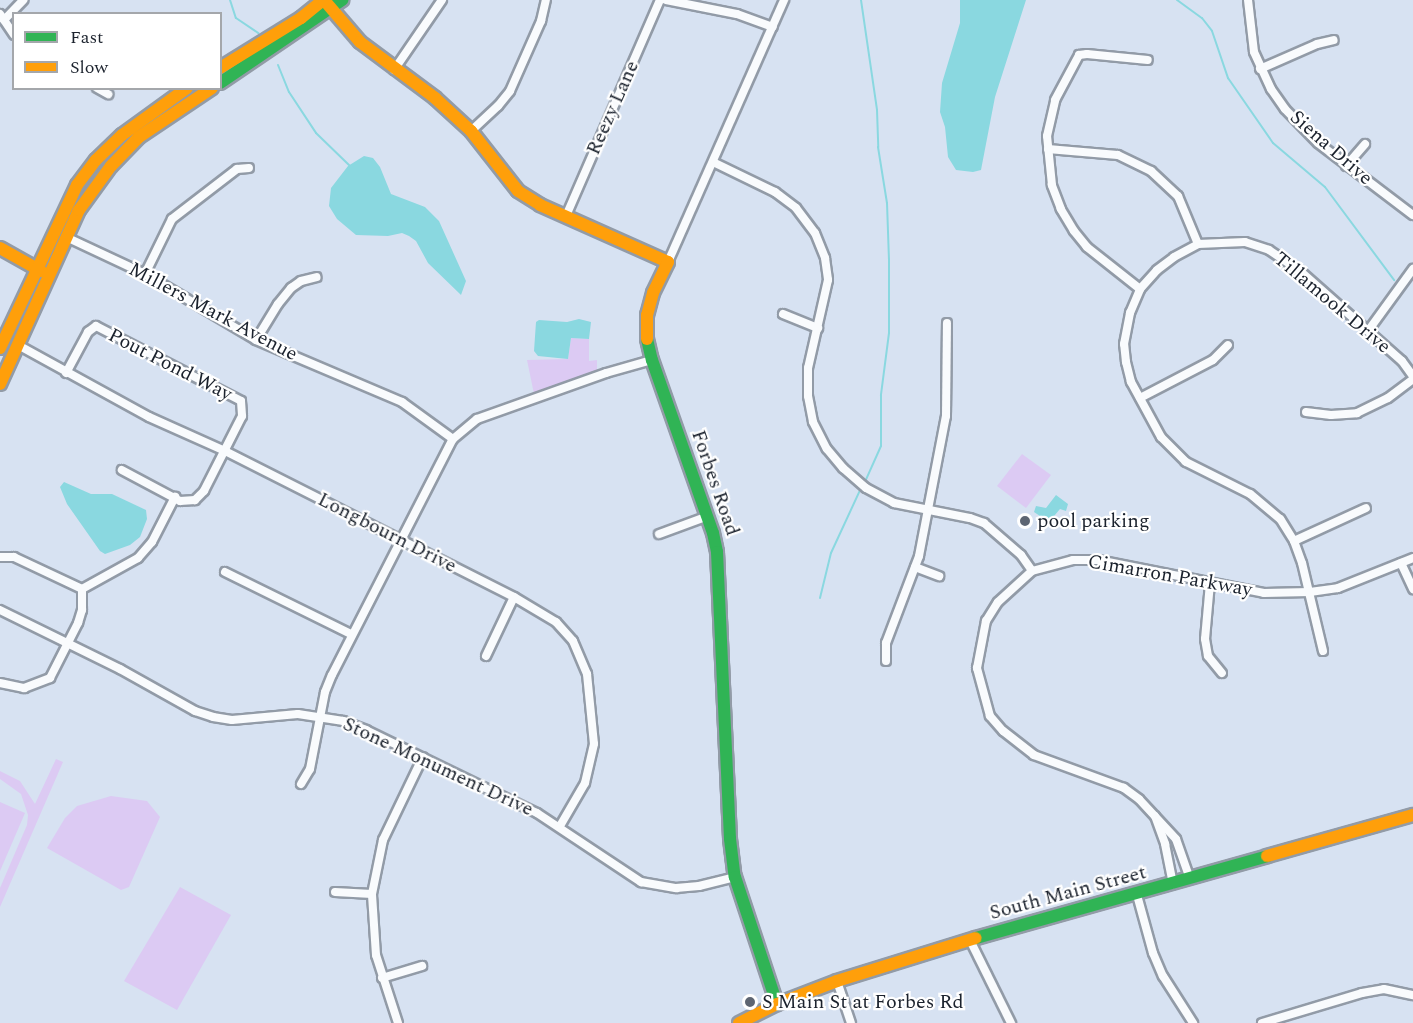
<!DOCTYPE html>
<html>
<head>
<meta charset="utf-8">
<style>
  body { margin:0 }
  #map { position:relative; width:1413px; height:1023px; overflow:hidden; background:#d7e2f2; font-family:Spectral,serif }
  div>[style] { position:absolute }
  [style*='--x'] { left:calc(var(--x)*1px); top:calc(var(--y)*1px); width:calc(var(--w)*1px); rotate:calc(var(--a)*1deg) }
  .green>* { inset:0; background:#dccaf3 }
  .water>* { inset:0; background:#8ad8e0 }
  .stream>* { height:2px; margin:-1px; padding:0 1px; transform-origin:1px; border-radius:1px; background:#8ad8e0 }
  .roads { filter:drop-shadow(2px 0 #929ba7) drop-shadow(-2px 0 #929ba7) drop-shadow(0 2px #929ba7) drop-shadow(0 -2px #929ba7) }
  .street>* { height:8px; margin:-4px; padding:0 4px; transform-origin:4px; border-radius:4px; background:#f9fbfd }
  .fast>* { height:12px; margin:-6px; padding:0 6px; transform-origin:6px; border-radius:6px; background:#30b455 }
  .slow>* { height:12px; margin:-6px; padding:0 6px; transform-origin:6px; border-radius:6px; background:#ff9f0a }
  .dots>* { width:16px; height:16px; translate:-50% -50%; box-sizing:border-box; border:3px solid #fff; border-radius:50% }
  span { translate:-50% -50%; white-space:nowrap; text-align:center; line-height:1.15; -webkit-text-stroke:4.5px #fff; paint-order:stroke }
  .street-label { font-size:20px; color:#1b222d }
  .poi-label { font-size:20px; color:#1b222d }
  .left { translate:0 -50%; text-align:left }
  .legend { position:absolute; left:12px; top:12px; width:210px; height:78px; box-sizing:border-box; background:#fff; border:2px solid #a4a7ab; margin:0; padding:8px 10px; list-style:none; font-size:18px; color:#1b222d }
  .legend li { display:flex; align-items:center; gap:12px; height:30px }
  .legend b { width:30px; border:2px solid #a4a7ab }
</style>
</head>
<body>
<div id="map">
  <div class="green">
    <div style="clip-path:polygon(195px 89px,204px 89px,144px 128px,48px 260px,79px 192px,101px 163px,154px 114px)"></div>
    <div style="clip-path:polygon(571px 338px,589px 339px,589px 361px,597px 360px,597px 370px,534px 394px,527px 360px,568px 359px)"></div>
    <div style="clip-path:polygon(1022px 454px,1051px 475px,1026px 508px,997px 486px)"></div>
    <div style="clip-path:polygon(56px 759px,63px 762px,0 907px,0 888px,27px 825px,28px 815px,21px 794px,0 779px,0 771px,20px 781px,35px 804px)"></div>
    <div style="clip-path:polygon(111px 796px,147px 801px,160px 817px,129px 887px,121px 890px,47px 848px,65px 818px,77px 806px)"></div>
    <div style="clip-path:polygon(0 802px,25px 813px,0 871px)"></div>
    <div style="clip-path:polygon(180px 887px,231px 915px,177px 1010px,124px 981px)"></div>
  </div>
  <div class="water">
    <div style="clip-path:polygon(960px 0,1026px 0,995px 97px,981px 170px,973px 172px,956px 170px,948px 157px,945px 127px,940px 112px,942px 83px,960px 23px)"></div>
    <div style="clip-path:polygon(364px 156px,373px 158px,380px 167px,391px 194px,425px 207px,439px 221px,466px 281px,461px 295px,428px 263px,416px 241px,409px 236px,402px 233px,388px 236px,356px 235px,337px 219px,329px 206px,331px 188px,348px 166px)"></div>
    <div style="clip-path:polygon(579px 319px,591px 322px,589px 339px,571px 338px,568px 359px,538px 356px,534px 351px,536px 322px,539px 320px,567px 322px)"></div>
    <div style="clip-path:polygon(64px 482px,91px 494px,112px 494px,146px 510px,147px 519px,140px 537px,130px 545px,105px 554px,100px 551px,67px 504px,60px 487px)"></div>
    <div style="clip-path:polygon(1056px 495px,1068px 504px,1066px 511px,1060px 509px,1049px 522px,1034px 512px,1036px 506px,1046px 508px)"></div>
  </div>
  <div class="stream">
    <div style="--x:230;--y:0;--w:19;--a:72"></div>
    <div style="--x:236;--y:18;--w:27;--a:34"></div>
    <div style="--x:861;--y:0;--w:111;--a:81.7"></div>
    <div style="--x:877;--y:110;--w:37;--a:88"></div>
    <div style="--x:878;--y:147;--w:57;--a:80.9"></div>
    <div style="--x:887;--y:203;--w:56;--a:88"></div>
    <div style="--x:889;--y:259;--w:74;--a:90"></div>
    <div style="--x:889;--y:333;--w:63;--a:97.4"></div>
    <div style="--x:881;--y:395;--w:51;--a:90"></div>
    <div style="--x:881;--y:446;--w:42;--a:114.1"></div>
    <div style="--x:1177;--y:0;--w:31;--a:36"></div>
    <div style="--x:1202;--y:18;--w:16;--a:52"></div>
    <div style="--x:1212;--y:31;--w:50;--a:71.2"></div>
    <div style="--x:1228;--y:78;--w:79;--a:55.3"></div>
    <div style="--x:1273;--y:143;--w:68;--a:40.2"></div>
    <div style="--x:1325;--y:187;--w:116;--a:53.4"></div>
    <div style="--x:278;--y:65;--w:29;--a:68"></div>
    <div style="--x:289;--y:92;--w:49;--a:56.6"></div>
    <div style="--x:316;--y:133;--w:47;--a:44.1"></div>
    <div style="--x:820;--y:598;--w:46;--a:-76.3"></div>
    <div style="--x:831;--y:553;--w:72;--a:-65.2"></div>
  </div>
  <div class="roads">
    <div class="street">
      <div style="--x:666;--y:0;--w:72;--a:11.2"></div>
      <div style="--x:737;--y:14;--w:38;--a:20"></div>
      <div style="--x:1248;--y:0;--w:52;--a:83.4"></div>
      <div style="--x:1254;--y:52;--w:41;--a:65.3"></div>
      <div style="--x:1271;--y:89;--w:24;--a:55"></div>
      <div style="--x:1285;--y:109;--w:47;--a:45.9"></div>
      <div style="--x:1318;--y:143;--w:119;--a:37.2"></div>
      <div style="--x:0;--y:14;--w:25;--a:56"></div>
      <div style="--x:4;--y:20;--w:28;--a:-46"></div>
      <div style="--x:1260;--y:69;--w:62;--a:-23.7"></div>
      <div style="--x:1317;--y:44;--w:17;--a:-13"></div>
      <div style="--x:394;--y:70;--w:85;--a:-55.6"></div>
      <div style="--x:97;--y:88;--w:13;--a:29"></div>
      <div style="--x:471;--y:131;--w:37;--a:-43"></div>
      <div style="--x:498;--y:106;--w:19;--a:-51"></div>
      <div style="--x:510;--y:91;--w:77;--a:-66.1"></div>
      <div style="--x:541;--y:21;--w:22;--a:-77"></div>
      <div style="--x:1048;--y:149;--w:70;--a:4.9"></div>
      <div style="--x:1118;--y:155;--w:37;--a:26"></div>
      <div style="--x:1151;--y:171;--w:37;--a:43"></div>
      <div style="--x:1178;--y:196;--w:52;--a:67.4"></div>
      <div style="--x:713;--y:162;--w:69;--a:25.8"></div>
      <div style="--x:775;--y:192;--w:26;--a:37"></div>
      <div style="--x:796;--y:208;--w:31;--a:53"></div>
      <div style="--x:815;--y:233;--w:27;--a:68"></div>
      <div style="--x:825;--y:258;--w:22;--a:82"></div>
      <div style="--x:828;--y:280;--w:90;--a:102.8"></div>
      <div style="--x:808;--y:368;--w:28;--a:90"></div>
      <div style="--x:808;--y:396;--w:26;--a:79"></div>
      <div style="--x:813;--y:422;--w:30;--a:63"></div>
      <div style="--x:827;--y:449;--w:25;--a:50"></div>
      <div style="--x:843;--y:468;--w:30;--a:41"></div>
      <div style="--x:866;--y:488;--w:32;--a:28"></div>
      <div style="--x:894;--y:503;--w:77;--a:11.2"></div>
      <div style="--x:970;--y:518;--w:15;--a:20"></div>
      <div style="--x:984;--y:523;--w:49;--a:40.9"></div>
      <div style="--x:1021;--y:555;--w:19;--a:55"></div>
      <div style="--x:1346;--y:166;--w:29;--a:-49"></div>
      <div style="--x:566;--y:216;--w:236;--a:-66.5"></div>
      <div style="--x:66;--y:237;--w:87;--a:25.1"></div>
      <div style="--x:145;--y:274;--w:129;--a:30.7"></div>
      <div style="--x:256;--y:340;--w:159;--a:23"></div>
      <div style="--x:402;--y:402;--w:63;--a:36"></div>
      <div style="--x:668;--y:262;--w:287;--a:-66.1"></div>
      <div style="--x:145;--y:274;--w:61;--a:-63.9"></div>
      <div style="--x:172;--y:219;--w:82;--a:-37.6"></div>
      <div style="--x:237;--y:169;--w:12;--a:-5"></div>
      <div style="--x:1140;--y:289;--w:68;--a:-141.6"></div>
      <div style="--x:1087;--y:247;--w:21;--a:-129"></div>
      <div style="--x:1074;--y:231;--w:26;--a:-121"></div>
      <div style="--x:1061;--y:209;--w:26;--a:-111"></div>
      <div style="--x:1052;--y:185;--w:49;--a:-95.8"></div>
      <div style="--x:1047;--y:136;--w:37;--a:-77"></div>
      <div style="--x:1055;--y:100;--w:51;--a:-61.9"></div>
      <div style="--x:1079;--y:55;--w:8;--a:-7"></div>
      <div style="--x:1087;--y:54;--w:61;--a:5.6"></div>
      <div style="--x:783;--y:314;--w:38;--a:22"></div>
      <div style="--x:1368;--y:331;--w:77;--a:-54"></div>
      <div style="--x:256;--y:340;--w:42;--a:-58.6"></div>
      <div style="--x:278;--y:304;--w:21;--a:-51"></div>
      <div style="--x:291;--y:288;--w:12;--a:-35"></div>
      <div style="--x:301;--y:281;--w:16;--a:-14"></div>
      <div style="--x:18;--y:345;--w:149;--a:28.8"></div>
      <div style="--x:149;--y:417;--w:83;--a:24.1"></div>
      <div style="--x:225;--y:451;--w:324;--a:26.8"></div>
      <div style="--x:514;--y:597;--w:49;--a:30.8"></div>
      <div style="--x:556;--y:622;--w:25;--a:48"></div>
      <div style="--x:573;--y:641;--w:36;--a:67"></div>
      <div style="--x:587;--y:674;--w:70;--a:84.3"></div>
      <div style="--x:594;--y:744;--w:40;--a:103"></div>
      <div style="--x:585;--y:783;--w:50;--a:120.2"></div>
      <div style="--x:66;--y:373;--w:47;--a:-61.8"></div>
      <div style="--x:88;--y:332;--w:10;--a:-37"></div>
      <div style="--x:96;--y:326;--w:163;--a:27.3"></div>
      <div style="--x:241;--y:401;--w:15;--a:86"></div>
      <div style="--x:242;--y:416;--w:84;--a:116.9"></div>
      <div style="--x:204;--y:491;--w:13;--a:135"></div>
      <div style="--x:195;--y:500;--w:15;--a:176"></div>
      <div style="--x:180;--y:501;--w:66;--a:-151.9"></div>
      <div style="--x:1140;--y:398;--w:82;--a:-27.5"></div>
      <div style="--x:1213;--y:360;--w:21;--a:-45"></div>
      <div style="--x:1306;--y:412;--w:25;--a:7"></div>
      <div style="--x:1331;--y:415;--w:26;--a:-4"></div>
      <div style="--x:1357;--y:413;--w:34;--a:-26"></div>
      <div style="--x:1388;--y:398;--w:31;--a:-37"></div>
      <div style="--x:659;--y:534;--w:52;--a:-20.2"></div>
      <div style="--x:1294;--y:541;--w:79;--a:-24.6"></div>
      <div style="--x:0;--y:557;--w:14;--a:0"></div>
      <div style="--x:14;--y:557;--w:75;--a:25.2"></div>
      <div style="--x:1401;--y:563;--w:29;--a:65"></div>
      <div style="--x:915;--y:567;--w:26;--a:21"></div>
      <div style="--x:225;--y:572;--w:140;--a:26.2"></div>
      <div style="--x:1210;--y:583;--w:56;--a:95.1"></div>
      <div style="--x:1205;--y:639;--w:17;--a:80"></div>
      <div style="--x:1208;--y:656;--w:22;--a:51"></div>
      <div style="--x:82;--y:589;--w:64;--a:-29"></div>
      <div style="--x:138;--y:558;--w:21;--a:-49"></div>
      <div style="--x:152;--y:542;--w:51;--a:-62.9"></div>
      <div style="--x:0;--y:610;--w:134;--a:26.2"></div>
      <div style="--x:120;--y:669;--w:86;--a:29.2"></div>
      <div style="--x:195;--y:711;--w:19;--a:18"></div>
      <div style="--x:213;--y:717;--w:19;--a:9"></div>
      <div style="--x:232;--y:720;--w:66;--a:-5.2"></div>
      <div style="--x:298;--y:714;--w:46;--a:8.8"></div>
      <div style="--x:343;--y:721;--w:25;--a:21"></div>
      <div style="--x:366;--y:730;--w:190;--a:25.9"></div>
      <div style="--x:537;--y:813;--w:125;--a:33.6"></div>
      <div style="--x:641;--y:882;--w:36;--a:10"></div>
      <div style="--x:676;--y:888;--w:23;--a:-5"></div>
      <div style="--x:699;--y:886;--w:37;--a:-14"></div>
      <div style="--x:1323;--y:651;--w:90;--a:-103.4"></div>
      <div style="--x:1302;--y:563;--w:23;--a:-110"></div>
      <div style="--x:1294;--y:541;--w:26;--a:-122"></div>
      <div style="--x:1280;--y:519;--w:39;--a:-140"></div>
      <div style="--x:1250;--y:494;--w:72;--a:-153.4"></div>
      <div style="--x:1186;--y:462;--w:35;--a:-135"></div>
      <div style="--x:1161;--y:437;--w:63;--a:-118.6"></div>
      <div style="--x:1131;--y:382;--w:21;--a:-104"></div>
      <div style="--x:1126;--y:362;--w:18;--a:-96"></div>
      <div style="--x:1124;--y:344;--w:32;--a:-79"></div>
      <div style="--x:1130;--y:313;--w:26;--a:-67"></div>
      <div style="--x:1140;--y:289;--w:25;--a:-48"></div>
      <div style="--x:1157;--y:270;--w:21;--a:-37"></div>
      <div style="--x:1174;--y:257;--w:27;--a:-28"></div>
      <div style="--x:1198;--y:244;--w:47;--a:-2.4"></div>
      <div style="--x:1245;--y:242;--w:25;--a:18"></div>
      <div style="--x:1269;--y:250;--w:36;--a:34"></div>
      <div style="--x:1299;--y:270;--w:137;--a:41.5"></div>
      <div style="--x:1402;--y:361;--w:19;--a:54"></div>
      <div style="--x:486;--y:656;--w:65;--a:-64.6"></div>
      <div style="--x:886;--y:661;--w:18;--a:-90"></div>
      <div style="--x:886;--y:643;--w:93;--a:-69.2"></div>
      <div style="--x:919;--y:556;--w:143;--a:-79.1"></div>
      <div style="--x:946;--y:416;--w:93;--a:-89.4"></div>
      <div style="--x:0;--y:683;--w:25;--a:12"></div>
      <div style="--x:24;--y:688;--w:28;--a:-21"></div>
      <div style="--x:50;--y:678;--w:62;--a:-63"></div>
      <div style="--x:78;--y:623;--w:14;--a:-73"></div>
      <div style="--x:82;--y:610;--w:21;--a:-90"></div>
      <div style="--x:301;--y:784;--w:17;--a:-59"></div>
      <div style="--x:310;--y:769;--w:78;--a:-79"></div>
      <div style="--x:325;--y:692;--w:18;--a:-68"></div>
      <div style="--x:332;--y:675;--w:265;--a:-62.9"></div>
      <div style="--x:453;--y:439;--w:31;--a:-40"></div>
      <div style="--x:477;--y:419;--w:137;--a:-19.6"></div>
      <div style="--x:606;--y:373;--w:48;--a:-15.8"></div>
      <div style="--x:1155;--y:816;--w:30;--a:70"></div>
      <div style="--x:1165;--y:844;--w:41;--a:78.7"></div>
      <div style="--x:1190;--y:879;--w:42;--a:-109.3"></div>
      <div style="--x:1176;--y:839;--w:54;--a:-132.8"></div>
      <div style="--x:1139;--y:799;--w:19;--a:-144"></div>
      <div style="--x:1124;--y:788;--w:96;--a:-159.9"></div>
      <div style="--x:1034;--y:755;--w:39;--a:-142"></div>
      <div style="--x:1003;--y:731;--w:20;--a:-131"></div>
      <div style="--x:990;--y:716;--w:50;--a:-105.2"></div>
      <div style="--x:977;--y:668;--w:48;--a:-79.2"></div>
      <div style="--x:986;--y:621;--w:22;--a:-58"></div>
      <div style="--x:998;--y:602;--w:46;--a:-42.4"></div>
      <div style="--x:1032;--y:571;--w:42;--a:-15"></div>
      <div style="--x:1073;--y:560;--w:25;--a:0"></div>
      <div style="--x:1098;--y:560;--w:169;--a:11.2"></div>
      <div style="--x:1264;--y:593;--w:46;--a:-1.2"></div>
      <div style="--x:1310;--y:592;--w:28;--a:-8"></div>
      <div style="--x:1338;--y:588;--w:81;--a:-21.8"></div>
      <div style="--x:335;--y:892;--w:37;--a:3"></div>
      <div style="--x:1137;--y:895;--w:60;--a:74.6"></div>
      <div style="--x:1153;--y:953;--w:25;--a:67"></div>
      <div style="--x:1163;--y:976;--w:56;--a:57.4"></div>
      <div style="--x:970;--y:940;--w:93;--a:63.7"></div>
      <div style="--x:382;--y:978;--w:42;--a:-16.7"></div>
      <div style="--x:837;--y:981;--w:44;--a:71.6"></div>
      <div style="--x:398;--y:1023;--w:71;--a:-107.9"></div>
      <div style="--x:376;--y:955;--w:61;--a:-93.8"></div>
      <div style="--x:372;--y:894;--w:55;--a:-78.5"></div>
      <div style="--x:383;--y:840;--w:92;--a:-64.3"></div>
      <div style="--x:1262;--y:1023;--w:104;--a:-16.7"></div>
      <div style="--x:1362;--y:993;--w:22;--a:-10"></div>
      <div style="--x:1384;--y:989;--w:30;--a:12"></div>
    </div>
    <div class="fast">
      <div style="--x:220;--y:83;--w:148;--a:-34.2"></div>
      <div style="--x:647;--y:339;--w:22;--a:77"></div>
      <div style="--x:652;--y:360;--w:183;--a:70.6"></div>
      <div style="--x:713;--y:533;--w:19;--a:78"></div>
      <div style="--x:717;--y:552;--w:287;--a:87.4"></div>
      <div style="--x:730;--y:839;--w:38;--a:83"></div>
      <div style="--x:735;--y:877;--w:134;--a:71.7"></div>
      <div style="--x:976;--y:938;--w:302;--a:-15.7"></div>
    </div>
    <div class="slow">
      <div style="--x:324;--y:0;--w:55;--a:49.4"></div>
      <div style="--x:360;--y:42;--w:94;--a:36.7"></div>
      <div style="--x:435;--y:98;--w:49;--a:42.5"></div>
      <div style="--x:471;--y:131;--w:76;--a:51.9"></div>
      <div style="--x:518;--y:191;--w:26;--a:32"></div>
      <div style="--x:540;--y:205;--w:140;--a:24"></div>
      <div style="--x:668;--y:262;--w:34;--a:116"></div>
      <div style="--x:653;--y:293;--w:23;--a:105"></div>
      <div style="--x:647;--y:315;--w:24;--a:90"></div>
      <div style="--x:220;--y:68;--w:95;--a:-31.7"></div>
      <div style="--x:301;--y:18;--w:28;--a:-39"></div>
      <div style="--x:0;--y:248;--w:47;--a:29.3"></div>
      <div style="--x:0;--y:348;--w:180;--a:-64.7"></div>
      <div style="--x:77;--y:185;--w:31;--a:-53"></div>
      <div style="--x:96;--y:160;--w:36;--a:-44"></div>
      <div style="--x:122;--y:135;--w:80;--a:-35.9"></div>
      <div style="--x:0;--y:384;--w:191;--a:-65.6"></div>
      <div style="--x:79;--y:210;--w:54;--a:-54"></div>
      <div style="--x:111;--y:166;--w:40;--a:-46"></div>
      <div style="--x:139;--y:137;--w:88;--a:-33.9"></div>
      <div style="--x:1267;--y:856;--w:152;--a:-15.7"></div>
      <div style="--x:739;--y:1023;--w:42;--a:-26.6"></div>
      <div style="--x:777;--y:1004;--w:64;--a:-21"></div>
      <div style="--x:837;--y:981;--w:145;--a:-17.2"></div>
    </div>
  </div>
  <div class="dots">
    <div style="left:1025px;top:521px;background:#5d6572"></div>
    <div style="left:750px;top:1002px;background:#5d6572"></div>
  </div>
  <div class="street-label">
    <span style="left:613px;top:108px;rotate:-66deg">Reezy Lane</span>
    <span style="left:1331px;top:148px;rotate:41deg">Siena Drive</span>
    <span style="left:1332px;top:303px;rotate:40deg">Tillamook Drive</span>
    <span style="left:213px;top:312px;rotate:28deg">Millers Mark Avenue</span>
    <span style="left:170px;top:365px;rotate:27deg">Pout Pond Way</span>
    <span style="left:715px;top:483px;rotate:71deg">Forbes Road</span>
    <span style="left:387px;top:533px;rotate:27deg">Longbourn Drive</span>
    <span style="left:1170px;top:576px;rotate:10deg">Cimarron Parkway</span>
    <span style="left:438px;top:767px;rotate:25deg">Stone Monument Drive</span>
    <span style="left:1068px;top:893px;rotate:-15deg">South Main Street</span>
  </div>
  <div class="poi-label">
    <span class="left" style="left:1037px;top:521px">pool parking</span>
    <span class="left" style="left:762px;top:1002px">S Main St at Forbes Rd</span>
  </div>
  <ul class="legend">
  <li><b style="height:8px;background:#30b455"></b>Fast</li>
  <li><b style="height:8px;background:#ff9f0a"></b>Slow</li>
  </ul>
</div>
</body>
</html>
